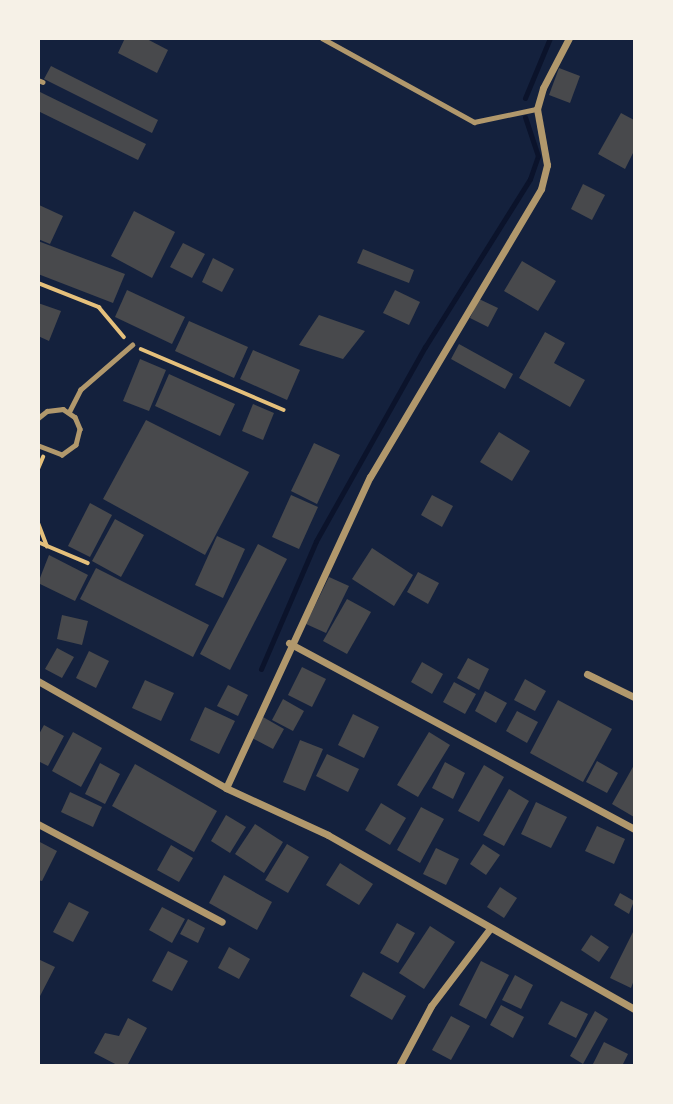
<!DOCTYPE html>
<html>
<head>
<meta charset="utf-8">
<style>
  body { margin:0 }
  #map { position:relative; width:673px; height:1104px; overflow:hidden; background:#14213d; font-family:"Playfair Display",serif }
  div>[style] { position:absolute }
  [style*='--x'] { left:calc(var(--x)*1px); top:calc(var(--y)*1px); width:calc(var(--w)*1px); rotate:calc(var(--a)*1deg) }
  .stream>* { height:5px; margin:-2.5px; padding:0 2.5px; transform-origin:2.5px; border-radius:2.5px; background:#0b132b }
  .building>* { inset:0; background:#48494c }
  .path>* { height:3.5px; margin:-1.75px; padding:0 1.75px; transform-origin:1.75px; border-radius:1.75px; background:#e5c07b }
  .service>* { height:4.5px; margin:-2.25px; padding:0 2.25px; transform-origin:2.25px; border-radius:2.25px; background:#b1986c }
  .minor>* { height:7px; margin:-3.5px; padding:0 3.5px; transform-origin:3.5px; border-radius:3.5px; background:#b1986c }
  span { translate:-50% -50%; white-space:nowrap; text-align:center; line-height:1.15; -webkit-text-stroke:5px #f6f1e7; paint-order:stroke }
  .frame { position:absolute; inset:0; border:40px solid #f6f1e7; pointer-events:none }
</style>
</head>
<body>
<div id="map">
  <div class="stream">
    <div style="--x:525;--y:98;--w:65;--a:-67.4"></div>
    <div style="--x:261;--y:669;--w:139;--a:-66.7"></div>
    <div style="--x:316;--y:541;--w:223;--a:-60.7"></div>
    <div style="--x:425;--y:347;--w:198;--a:-58"></div>
    <div style="--x:530;--y:179;--w:24;--a:-71"></div>
    <div style="--x:538;--y:156;--w:41;--a:-108.4"></div>
  </div>
  <div class="building">
    <div style="clip-path:polygon(125px 38px,145px 38px,168px 50px,157px 73px,118px 53px)"></div>
    <div style="clip-path:polygon(51px 66px,158px 120px,152px 133px,44px 79px)"></div>
    <div style="clip-path:polygon(559px 68px,580px 76px,570px 103px,549px 95px)"></div>
    <div style="clip-path:polygon(38px 91px,146px 144px,138px 160px,38px 111px)"></div>
    <div style="clip-path:polygon(621px 113px,634px 120px,634px 151px,625px 169px,598px 154px)"></div>
    <div style="clip-path:polygon(583px 184px,605px 195px,592px 220px,571px 209px)"></div>
    <div style="clip-path:polygon(39px 205px,63px 216px,50px 244px,38px 239px)"></div>
    <div style="clip-path:polygon(134px 211px,175px 232px,152px 278px,111px 256px)"></div>
    <div style="clip-path:polygon(38px 241px,125px 274px,113px 303px,38px 274px)"></div>
    <div style="clip-path:polygon(183px 243px,205px 254px,192px 278px,170px 267px)"></div>
    <div style="clip-path:polygon(363px 249px,414px 270px,409px 283px,357px 263px)"></div>
    <div style="clip-path:polygon(213px 258px,234px 269px,222px 292px,202px 282px)"></div>
    <div style="clip-path:polygon(522px 261px,556px 281px,538px 311px,504px 291px)"></div>
    <div style="clip-path:polygon(127px 290px,185px 317px,172px 344px,115px 317px)"></div>
    <div style="clip-path:polygon(395px 290px,420px 302px,409px 325px,383px 313px)"></div>
    <div style="clip-path:polygon(479px 299px,498px 308px,488px 327px,470px 318px)"></div>
    <div style="clip-path:polygon(38px 303px,61px 311px,49px 341px,38px 336px)"></div>
    <div style="clip-path:polygon(319px 315px,365px 331px,343px 359px,299px 345px)"></div>
    <div style="clip-path:polygon(189px 321px,248px 347px,234px 378px,175px 351px)"></div>
    <div style="clip-path:polygon(545px 332px,565px 343px,554px 363px,585px 380px,570px 407px,519px 378px)"></div>
    <div style="clip-path:polygon(459px 344px,513px 374px,505px 389px,451px 359px)"></div>
    <div style="clip-path:polygon(253px 350px,300px 370px,287px 400px,240px 379px)"></div>
    <div style="clip-path:polygon(140px 359px,166px 370px,149px 411px,123px 401px)"></div>
    <div style="clip-path:polygon(169px 374px,235px 404px,220px 436px,155px 406px)"></div>
    <div style="clip-path:polygon(253px 404px,274px 413px,263px 440px,242px 431px)"></div>
    <div style="clip-path:polygon(146px 420px,249px 472px,205px 555px,103px 499px)"></div>
    <div style="clip-path:polygon(499px 432px,530px 451px,512px 481px,480px 462px)"></div>
    <div style="clip-path:polygon(314px 443px,340px 455px,317px 504px,291px 491px)"></div>
    <div style="clip-path:polygon(291px 495px,318px 507px,299px 549px,272px 537px)"></div>
    <div style="clip-path:polygon(432px 495px,453px 506px,442px 527px,421px 515px)"></div>
    <div style="clip-path:polygon(90px 503px,112px 515px,90px 557px,68px 546px)"></div>
    <div style="clip-path:polygon(115px 519px,144px 535px,121px 577px,92px 561px)"></div>
    <div style="clip-path:polygon(217px 536px,245px 549px,223px 598px,195px 585px)"></div>
    <div style="clip-path:polygon(258px 544px,287px 559px,230px 670px,200px 654px)"></div>
    <div style="clip-path:polygon(372px 548px,413px 575px,394px 606px,352px 579px)"></div>
    <div style="clip-path:polygon(49px 555px,88px 575px,75px 601px,38px 583px)"></div>
    <div style="clip-path:polygon(96px 568px,209px 625px,193px 657px,80px 599px)"></div>
    <div style="clip-path:polygon(418px 572px,439px 583px,428px 604px,407px 592px)"></div>
    <div style="clip-path:polygon(329px 577px,349px 586px,326px 633px,306px 624px)"></div>
    <div style="clip-path:polygon(347px 599px,371px 612px,347px 654px,323px 641px)"></div>
    <div style="clip-path:polygon(62px 615px,88px 621px,82px 645px,57px 639px)"></div>
    <div style="clip-path:polygon(57px 648px,74px 657px,62px 678px,45px 669px)"></div>
    <div style="clip-path:polygon(89px 651px,109px 661px,96px 688px,76px 678px)"></div>
    <div style="clip-path:polygon(468px 658px,489px 669px,479px 690px,457px 678px)"></div>
    <div style="clip-path:polygon(422px 662px,443px 674px,432px 694px,411px 682px)"></div>
    <div style="clip-path:polygon(302px 667px,326px 679px,312px 707px,288px 695px)"></div>
    <div style="clip-path:polygon(525px 679px,546px 691px,535px 711px,514px 700px)"></div>
    <div style="clip-path:polygon(145px 680px,174px 693px,161px 721px,132px 708px)"></div>
    <div style="clip-path:polygon(454px 682px,476px 694px,465px 714px,443px 702px)"></div>
    <div style="clip-path:polygon(228px 685px,248px 695px,238px 716px,217px 706px)"></div>
    <div style="clip-path:polygon(485px 691px,507px 703px,496px 723px,475px 711px)"></div>
    <div style="clip-path:polygon(283px 699px,304px 711px,293px 731px,272px 720px)"></div>
    <div style="clip-path:polygon(558px 700px,612px 729px,583px 782px,530px 753px)"></div>
    <div style="clip-path:polygon(205px 707px,235px 721px,219px 754px,190px 740px)"></div>
    <div style="clip-path:polygon(517px 711px,538px 722px,527px 743px,506px 731px)"></div>
    <div style="clip-path:polygon(353px 714px,379px 727px,364px 758px,338px 745px)"></div>
    <div style="clip-path:polygon(263px 717px,284px 729px,273px 749px,252px 738px)"></div>
    <div style="clip-path:polygon(44px 725px,64px 736px,48px 766px,38px 761px,38px 736px)"></div>
    <div style="clip-path:polygon(73px 732px,102px 748px,81px 787px,52px 771px)"></div>
    <div style="clip-path:polygon(429px 732px,450px 745px,418px 797px,397px 785px)"></div>
    <div style="clip-path:polygon(300px 740px,323px 749px,305px 791px,283px 782px)"></div>
    <div style="clip-path:polygon(327px 754px,359px 769px,348px 792px,316px 776px)"></div>
    <div style="clip-path:polygon(597px 761px,618px 773px,607px 793px,586px 782px)"></div>
    <div style="clip-path:polygon(445px 762px,465px 773px,453px 799px,432px 788px)"></div>
    <div style="clip-path:polygon(100px 763px,120px 774px,105px 804px,85px 794px)"></div>
    <div style="clip-path:polygon(135px 764px,217px 811px,194px 852px,112px 806px)"></div>
    <div style="clip-path:polygon(484px 765px,504px 777px,479px 822px,458px 811px)"></div>
    <div style="clip-path:polygon(634px 765px,634px 817px,612px 804px)"></div>
    <div style="clip-path:polygon(509px 789px,529px 801px,504px 846px,483px 835px)"></div>
    <div style="clip-path:polygon(70px 792px,102px 807px,93px 827px,61px 812px)"></div>
    <div style="clip-path:polygon(536px 802px,567px 817px,551px 848px,521px 834px)"></div>
    <div style="clip-path:polygon(381px 803px,406px 818px,390px 845px,365px 830px)"></div>
    <div style="clip-path:polygon(421px 807px,444px 819px,420px 863px,397px 850px)"></div>
    <div style="clip-path:polygon(226px 815px,246px 827px,230px 853px,211px 841px)"></div>
    <div style="clip-path:polygon(255px 824px,283px 842px,264px 873px,235px 854px)"></div>
    <div style="clip-path:polygon(597px 826px,625px 839px,614px 864px,585px 851px)"></div>
    <div style="clip-path:polygon(38px 841px,57px 851px,42px 881px,38px 880px)"></div>
    <div style="clip-path:polygon(287px 844px,309px 857px,288px 893px,265px 880px)"></div>
    <div style="clip-path:polygon(483px 844px,500px 855px,486px 875px,470px 864px)"></div>
    <div style="clip-path:polygon(171px 845px,193px 858px,179px 882px,157px 870px)"></div>
    <div style="clip-path:polygon(436px 848px,459px 859px,446px 885px,423px 874px)"></div>
    <div style="clip-path:polygon(340px 863px,373px 884px,359px 905px,326px 885px)"></div>
    <div style="clip-path:polygon(224px 875px,272px 902px,257px 930px,209px 903px)"></div>
    <div style="clip-path:polygon(500px 887px,517px 898px,504px 918px,487px 907px)"></div>
    <div style="clip-path:polygon(620px 893px,634px 901px,629px 914px,614px 905px)"></div>
    <div style="clip-path:polygon(69px 902px,89px 912px,73px 942px,53px 932px)"></div>
    <div style="clip-path:polygon(162px 907px,185px 919px,172px 943px,149px 930px)"></div>
    <div style="clip-path:polygon(188px 919px,205px 928px,198px 943px,180px 934px)"></div>
    <div style="clip-path:polygon(397px 923px,415px 933px,398px 963px,380px 953px)"></div>
    <div style="clip-path:polygon(430px 926px,455px 942px,424px 989px,399px 973px)"></div>
    <div style="clip-path:polygon(634px 930px,634px 980px,631px 988px,610px 978px)"></div>
    <div style="clip-path:polygon(591px 935px,609px 947px,599px 962px,581px 950px)"></div>
    <div style="clip-path:polygon(229px 947px,250px 959px,239px 979px,218px 968px)"></div>
    <div style="clip-path:polygon(168px 951px,188px 961px,172px 991px,152px 981px)"></div>
    <div style="clip-path:polygon(38px 959px,55px 967px,38px 1000px)"></div>
    <div style="clip-path:polygon(481px 961px,509px 975px,486px 1019px,459px 1005px)"></div>
    <div style="clip-path:polygon(363px 972px,406px 996px,392px 1020px,350px 996px)"></div>
    <div style="clip-path:polygon(515px 975px,533px 985px,521px 1009px,502px 1000px)"></div>
    <div style="clip-path:polygon(561px 1001px,588px 1014px,576px 1038px,548px 1024px)"></div>
    <div style="clip-path:polygon(501px 1005px,524px 1017px,513px 1038px,490px 1025px)"></div>
    <div style="clip-path:polygon(595px 1011px,608px 1019px,583px 1064px,570px 1056px)"></div>
    <div style="clip-path:polygon(451px 1016px,470px 1026px,451px 1060px,432px 1050px)"></div>
    <div style="clip-path:polygon(128px 1018px,147px 1028px,127px 1066px,119px 1066px,94px 1053px,105px 1033px,119px 1036px)"></div>
    <div style="clip-path:polygon(604px 1042px,628px 1054px,622px 1066px,592px 1066px)"></div>
  </div>
  <div class="path">
    <div style="--x:38;--y:283;--w:66;--a:21.5"></div>
    <div style="--x:99;--y:307;--w:39;--a:50"></div>
    <div style="--x:141;--y:349;--w:155;--a:23.1"></div>
    <div style="--x:38;--y:469;--w:13;--a:-67"></div>
    <div style="--x:38;--y:522;--w:26;--a:69"></div>
    <div style="--x:38;--y:542;--w:54;--a:22.8"></div>
  </div>
  <div class="service">
    <div style="--x:322;--y:38;--w:174;--a:28.9"></div>
    <div style="--x:474;--y:122;--w:63;--a:-11.8"></div>
    <div style="--x:38;--y:80;--w:5;--a:22"></div>
    <div style="--x:69;--y:412;--w:25;--a:-63"></div>
    <div style="--x:80;--y:390;--w:69;--a:-40.9"></div>
    <div style="--x:38;--y:418;--w:11;--a:-38"></div>
    <div style="--x:47;--y:411;--w:16;--a:-7"></div>
    <div style="--x:63;--y:409;--w:14;--a:34"></div>
    <div style="--x:75;--y:417;--w:13;--a:67"></div>
    <div style="--x:80;--y:429;--w:16;--a:104"></div>
    <div style="--x:76;--y:445;--w:17;--a:144"></div>
    <div style="--x:62;--y:455;--w:26;--a:-159"></div>
  </div>
  <div class="minor">
    <div style="--x:289;--y:643;--w:392;--a:28.3"></div>
    <div style="--x:587;--y:674;--w:52;--a:26.1"></div>
    <div style="--x:38;--y:681;--w:216;--a:29.6"></div>
    <div style="--x:226;--y:788;--w:112;--a:24.7"></div>
    <div style="--x:328;--y:835;--w:352;--a:29.6"></div>
    <div style="--x:226;--y:788;--w:343;--a:-65.2"></div>
    <div style="--x:370;--y:477;--w:335;--a:-59.3"></div>
    <div style="--x:541;--y:189;--w:25;--a:-76"></div>
    <div style="--x:547;--y:165;--w:57;--a:-100.1"></div>
    <div style="--x:537;--y:109;--w:22;--a:-74"></div>
    <div style="--x:543;--y:88;--w:56;--a:-62.5"></div>
    <div style="--x:38;--y:824;--w:208;--a:28"></div>
    <div style="--x:399;--y:1066;--w:68;--a:-61.9"></div>
    <div style="--x:431;--y:1006;--w:96;--a:-52.7"></div>
  </div>
  <div class="frame"></div>
</div>
</body>
</html>
